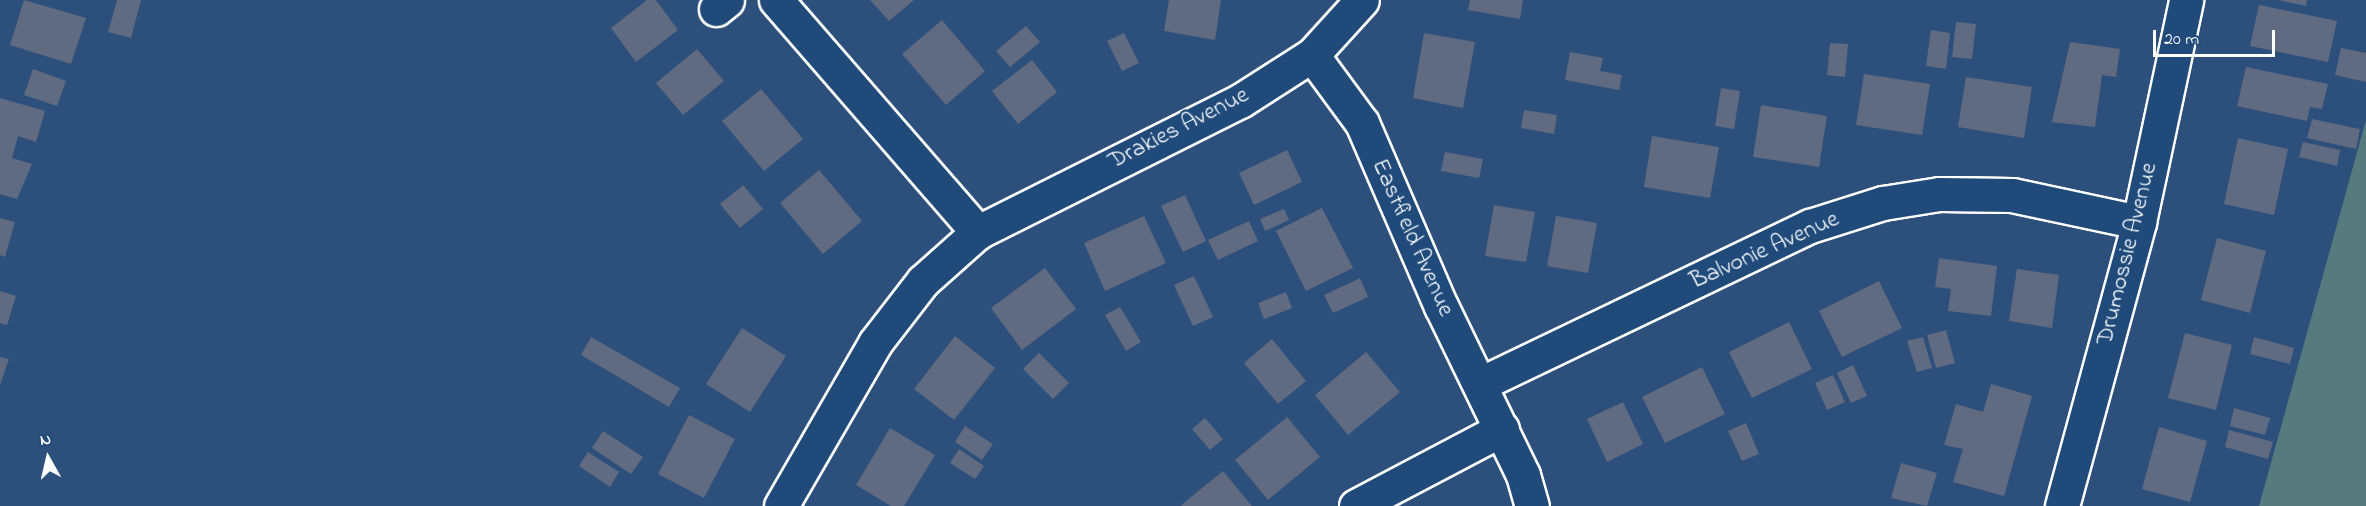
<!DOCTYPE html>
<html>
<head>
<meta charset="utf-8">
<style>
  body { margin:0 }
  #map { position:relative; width:2366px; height:506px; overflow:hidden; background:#2c507b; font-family:"Indie Flower",sans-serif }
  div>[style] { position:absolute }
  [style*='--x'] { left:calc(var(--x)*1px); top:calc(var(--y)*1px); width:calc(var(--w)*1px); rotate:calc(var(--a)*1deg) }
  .green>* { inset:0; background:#577a7f }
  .building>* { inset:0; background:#606a80 }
  .roads { filter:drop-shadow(2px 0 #fff) drop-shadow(-2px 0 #fff) drop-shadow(0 2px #fff) drop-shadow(0 -2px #fff) }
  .minor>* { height:33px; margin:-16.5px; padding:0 16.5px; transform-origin:16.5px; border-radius:16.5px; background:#1f4a7a }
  span { translate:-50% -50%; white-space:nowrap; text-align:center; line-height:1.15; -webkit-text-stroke:4.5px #1f4a7a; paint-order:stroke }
  .street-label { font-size:24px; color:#fff }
  .north { position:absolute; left:18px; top:428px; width:60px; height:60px; -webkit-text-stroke:4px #1f4a7a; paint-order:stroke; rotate:352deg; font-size:16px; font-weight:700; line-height:24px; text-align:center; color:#fff }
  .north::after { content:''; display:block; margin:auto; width:21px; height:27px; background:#fff; clip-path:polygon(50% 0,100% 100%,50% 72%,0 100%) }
  .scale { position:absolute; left:2153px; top:30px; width:122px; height:27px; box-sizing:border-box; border:3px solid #fff; border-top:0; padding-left:8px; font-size:18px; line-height:21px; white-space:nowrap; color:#fff; -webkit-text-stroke:4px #1f4a7a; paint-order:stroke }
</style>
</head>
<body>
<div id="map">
  <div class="green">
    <div style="clip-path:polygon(2366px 120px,2366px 506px,2259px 506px)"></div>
  </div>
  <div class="building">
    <div style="clip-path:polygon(24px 0,86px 18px,71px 64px,10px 45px)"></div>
    <div style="clip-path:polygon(117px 0,141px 0,131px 38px,108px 32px)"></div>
    <div style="clip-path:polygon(647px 0,656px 0,678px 30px,636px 62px,611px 28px)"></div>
    <div style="clip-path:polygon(870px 0,914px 0,889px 21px)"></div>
    <div style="clip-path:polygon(1169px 0,1221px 0,1215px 40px,1164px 31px)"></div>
    <div style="clip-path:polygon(1470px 0,1523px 0,1520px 19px,1468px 10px)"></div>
    <div style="clip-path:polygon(2278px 0,2307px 0,2306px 6px)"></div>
    <div style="clip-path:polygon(2259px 5px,2337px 21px,2328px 62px,2250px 46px)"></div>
    <div style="clip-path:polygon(942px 20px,985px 71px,946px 105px,902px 54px)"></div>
    <div style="clip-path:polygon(1956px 22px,1976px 24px,1972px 59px,1952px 57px)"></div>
    <div style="clip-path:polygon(1026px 26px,1040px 42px,1010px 67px,996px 51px)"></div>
    <div style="clip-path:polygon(1931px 30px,1950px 33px,1946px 69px,1926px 66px)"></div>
    <div style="clip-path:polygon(1124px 33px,1139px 63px,1122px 71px,1107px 41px)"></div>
    <div style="clip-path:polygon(1424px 33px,1475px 42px,1463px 108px,1413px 98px)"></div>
    <div style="clip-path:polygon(2070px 42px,2120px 49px,2116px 77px,2102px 75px,2095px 127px,2052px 122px)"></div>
    <div style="clip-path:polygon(1830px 43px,1848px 44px,1845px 77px,1827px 75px)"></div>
    <div style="clip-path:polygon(2341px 48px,2366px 53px,2366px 82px,2335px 75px)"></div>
    <div style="clip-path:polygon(697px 49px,724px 81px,683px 115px,656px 83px)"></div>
    <div style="clip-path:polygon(1570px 52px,1603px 58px,1600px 71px,1622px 75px,1619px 90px,1565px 80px)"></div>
    <div style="clip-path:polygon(1032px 60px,1057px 92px,1018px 124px,992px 91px)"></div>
    <div style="clip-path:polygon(2246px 67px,2328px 84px,2322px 109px,2310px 107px,2307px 121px,2237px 106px)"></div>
    <div style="clip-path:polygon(33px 69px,66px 81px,57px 106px,24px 95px)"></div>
    <div style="clip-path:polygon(1864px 74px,1930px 84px,1922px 135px,1856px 125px)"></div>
    <div style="clip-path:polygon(1966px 77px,2032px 87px,2024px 138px,1958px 127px)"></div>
    <div style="clip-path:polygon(1721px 88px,1740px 91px,1734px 129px,1715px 126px)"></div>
    <div style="clip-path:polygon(761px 89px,803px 139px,764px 171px,722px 121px)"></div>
    <div style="clip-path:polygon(0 98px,45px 111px,36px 142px,18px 136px,12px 158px,32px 164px,17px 199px,0 194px)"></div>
    <div style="clip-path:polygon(1761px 105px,1827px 116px,1819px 167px,1753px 157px)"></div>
    <div style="clip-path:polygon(1524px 110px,1557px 115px,1554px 134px,1521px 128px)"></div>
    <div style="clip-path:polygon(2312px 119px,2360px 129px,2356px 149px,2307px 138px)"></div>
    <div style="clip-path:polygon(1652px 136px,1719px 147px,1710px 198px,1644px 187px)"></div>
    <div style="clip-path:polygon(2238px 138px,2288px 149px,2274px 215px,2224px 204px)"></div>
    <div style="clip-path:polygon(2303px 142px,2340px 150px,2337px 166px,2299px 157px)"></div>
    <div style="clip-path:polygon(1287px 150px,1302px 182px,1254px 205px,1239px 173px)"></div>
    <div style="clip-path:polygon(1445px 152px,1483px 159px,1479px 178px,1441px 171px)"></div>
    <div style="clip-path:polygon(819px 170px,862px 221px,823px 254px,780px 203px)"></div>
    <div style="clip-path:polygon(743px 185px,763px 209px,740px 228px,720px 204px)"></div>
    <div style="clip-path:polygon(1185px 195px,1206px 241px,1183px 252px,1161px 206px)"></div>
    <div style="clip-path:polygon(1494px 205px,1535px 212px,1526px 262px,1485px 256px)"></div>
    <div style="clip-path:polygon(1322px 208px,1353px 268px,1306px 291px,1276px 231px)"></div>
    <div style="clip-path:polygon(1284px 209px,1289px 220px,1265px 231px,1260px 219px)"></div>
    <div style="clip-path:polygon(1144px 216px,1166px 263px,1105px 291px,1084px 243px)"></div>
    <div style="clip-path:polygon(1556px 216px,1597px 223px,1588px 273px,1547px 266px)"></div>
    <div style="clip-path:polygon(0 218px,15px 222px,5px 257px,0 255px)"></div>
    <div style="clip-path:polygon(1249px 221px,1258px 241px,1218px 260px,1208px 240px)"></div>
    <div style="clip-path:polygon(2217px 238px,2266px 251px,2250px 313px,2201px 300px)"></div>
    <div style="clip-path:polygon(1939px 258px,1997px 266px,1991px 316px,1948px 311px,1951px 289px,1935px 287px)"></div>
    <div style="clip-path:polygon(1045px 268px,1076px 309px,1022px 350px,991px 308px)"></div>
    <div style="clip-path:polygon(2017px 269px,2059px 275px,2052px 328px,2009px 321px)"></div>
    <div style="clip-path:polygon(1194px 276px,1213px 317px,1193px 326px,1174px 285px)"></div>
    <div style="clip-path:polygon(1360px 278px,1368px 297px,1333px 313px,1324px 295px)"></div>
    <div style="clip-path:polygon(1879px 281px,1902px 328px,1842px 357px,1819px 311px)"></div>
    <div style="clip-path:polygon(0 291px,16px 296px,7px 325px,0 323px)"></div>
    <div style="clip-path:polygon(1286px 292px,1292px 308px,1264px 319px,1258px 303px)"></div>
    <div style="clip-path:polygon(1120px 307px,1141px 342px,1126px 351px,1105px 315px)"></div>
    <div style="clip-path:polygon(1789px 322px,1812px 369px,1752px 398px,1729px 352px)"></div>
    <div style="clip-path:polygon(742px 328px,786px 356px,750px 412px,706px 384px)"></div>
    <div style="clip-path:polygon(1946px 330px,1955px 363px,1936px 368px,1927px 335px)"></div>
    <div style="clip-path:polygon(2185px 333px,2232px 345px,2216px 410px,2168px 398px)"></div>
    <div style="clip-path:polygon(955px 336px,995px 368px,954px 420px,914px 389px)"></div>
    <div style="clip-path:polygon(591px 337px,680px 388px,669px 407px,581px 355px)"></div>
    <div style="clip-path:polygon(1923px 337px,1932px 368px,1917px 372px,1907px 341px)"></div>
    <div style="clip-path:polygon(2254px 337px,2294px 348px,2290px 364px,2250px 354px)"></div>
    <div style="clip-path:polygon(1272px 339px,1306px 381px,1278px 404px,1244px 363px)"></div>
    <div style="clip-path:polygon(1366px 352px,1400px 392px,1348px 435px,1315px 395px)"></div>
    <div style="clip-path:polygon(1039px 353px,1069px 383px,1053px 399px,1023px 369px)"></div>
    <div style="clip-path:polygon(0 357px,9px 359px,0 385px)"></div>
    <div style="clip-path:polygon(1853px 365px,1867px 396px,1851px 403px,1837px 373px)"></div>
    <div style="clip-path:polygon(1702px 367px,1725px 414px,1665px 443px,1642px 397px)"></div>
    <div style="clip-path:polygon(1833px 375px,1845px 402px,1827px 410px,1815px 383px)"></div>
    <div style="clip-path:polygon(1991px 384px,2032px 396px,2004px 496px,1953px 482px,1963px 449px,1944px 445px,1956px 404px,1983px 412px)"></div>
    <div style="clip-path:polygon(1623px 402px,1643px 444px,1607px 462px,1587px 419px)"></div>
    <div style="clip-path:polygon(2234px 408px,2270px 418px,2265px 435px,2230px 426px)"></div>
    <div style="clip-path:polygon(689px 415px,735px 439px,704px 498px,658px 474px)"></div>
    <div style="clip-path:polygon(1287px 417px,1320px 457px,1268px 500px,1235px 460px)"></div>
    <div style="clip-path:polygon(1205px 418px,1223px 439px,1210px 450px,1192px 429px)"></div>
    <div style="clip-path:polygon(1746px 423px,1759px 454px,1742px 461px,1728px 431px)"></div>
    <div style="clip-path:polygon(965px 426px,993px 444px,982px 460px,955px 442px)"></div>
    <div style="clip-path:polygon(2159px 427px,2207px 441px,2190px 502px,2142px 489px)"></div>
    <div style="clip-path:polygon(890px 428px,935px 455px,904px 506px,891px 506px,856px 485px)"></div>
    <div style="clip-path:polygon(2229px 430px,2273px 442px,2268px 459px,2225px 447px)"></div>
    <div style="clip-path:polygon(603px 431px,643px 457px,631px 474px,592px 448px)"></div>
    <div style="clip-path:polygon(959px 449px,984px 466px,975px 479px,950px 463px)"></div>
    <div style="clip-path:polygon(588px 452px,619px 472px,610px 487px,579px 466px)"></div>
    <div style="clip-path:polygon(1901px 463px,1937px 473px,1927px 506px,1891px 498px)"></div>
    <div style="clip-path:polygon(1223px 471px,1252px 506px,1181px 506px,1186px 501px)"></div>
  </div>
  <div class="roads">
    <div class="minor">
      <div style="--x:776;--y:0;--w:308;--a:49"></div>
      <div style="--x:716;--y:9;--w:14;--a:-39"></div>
      <div style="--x:1312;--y:55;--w:84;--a:53.7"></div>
      <div style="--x:1362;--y:123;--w:199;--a:66.7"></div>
      <div style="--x:1441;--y:306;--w:188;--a:64.1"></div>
      <div style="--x:1523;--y:475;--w:32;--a:74"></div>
      <div style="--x:1480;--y:384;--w:366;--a:-25.6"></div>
      <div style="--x:1810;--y:226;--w:77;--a:-17.5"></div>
      <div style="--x:1883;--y:203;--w:57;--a:-9.1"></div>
      <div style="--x:1939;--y:194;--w:73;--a:0.8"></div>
      <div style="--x:2012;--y:195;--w:130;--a:12"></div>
      <div style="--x:781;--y:506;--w:188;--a:-60"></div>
      <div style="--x:875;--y:343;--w:78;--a:-52.3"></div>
      <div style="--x:923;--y:281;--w:74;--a:-41.7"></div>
      <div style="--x:978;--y:232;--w:293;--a:-26.6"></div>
      <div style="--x:1240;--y:101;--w:85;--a:-32.6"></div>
      <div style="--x:1312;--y:55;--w:74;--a:-47.7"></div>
      <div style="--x:1356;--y:506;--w:165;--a:-27.8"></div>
      <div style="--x:2062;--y:506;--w:294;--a:-74.8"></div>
      <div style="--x:2139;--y:222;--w:227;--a:-78"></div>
    </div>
  </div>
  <div class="street-label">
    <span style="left:1179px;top:129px;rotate:-27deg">Drakies Avenue</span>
    <span style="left:1412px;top:238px;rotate:66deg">Eastfield Avenue</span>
    <span style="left:1765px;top:251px;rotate:-24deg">Balvonie Avenue</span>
    <span style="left:2128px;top:254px;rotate:-76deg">Drumossie Avenue</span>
  </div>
  <div class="north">N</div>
  <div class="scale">20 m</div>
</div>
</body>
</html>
